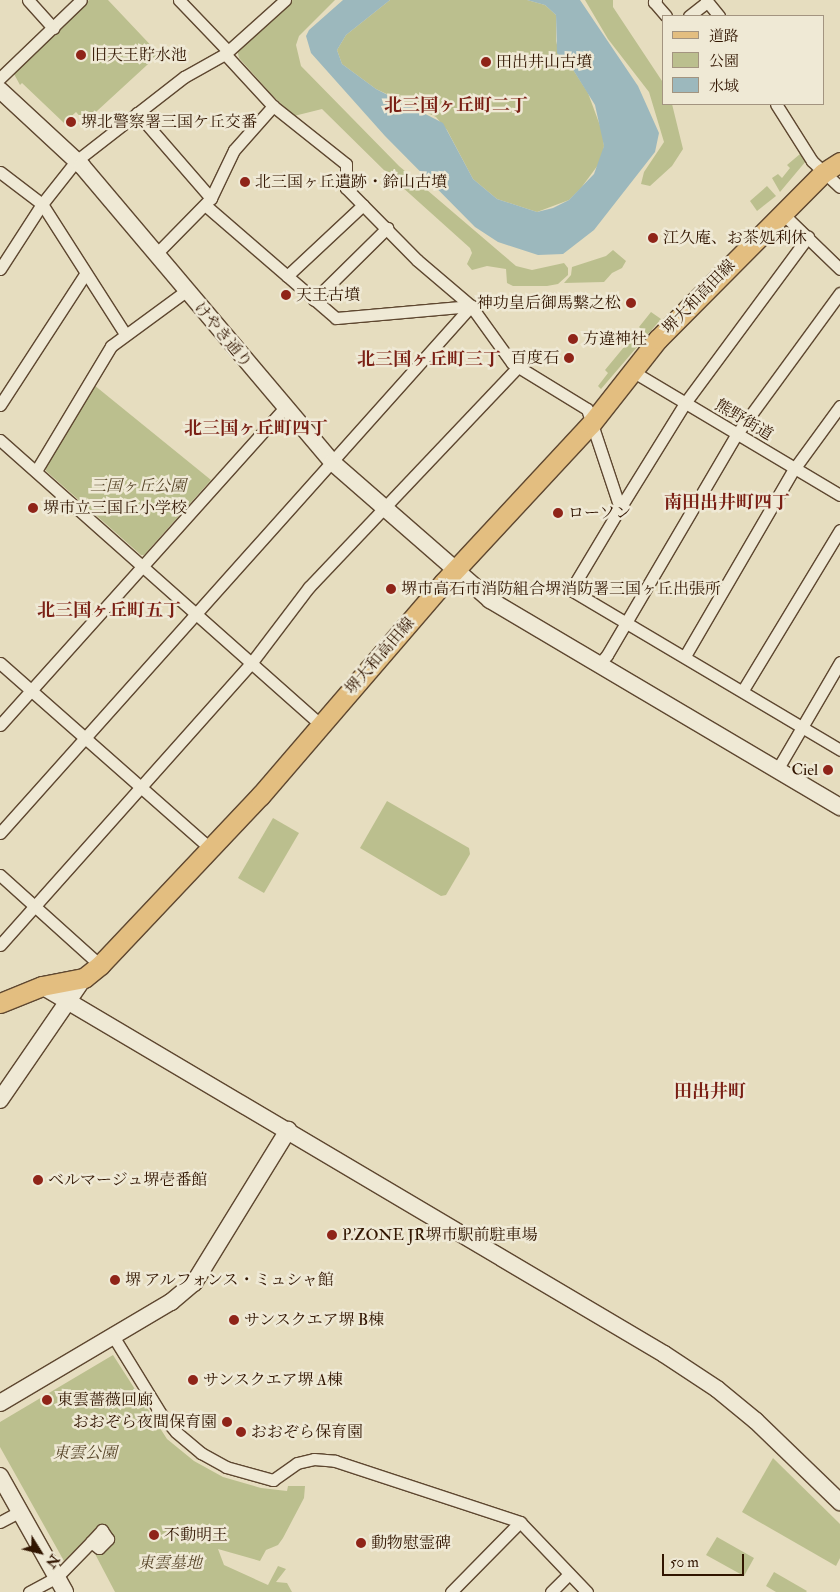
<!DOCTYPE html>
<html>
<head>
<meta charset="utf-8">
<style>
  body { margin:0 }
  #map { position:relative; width:840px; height:1592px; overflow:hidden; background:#e6ddbf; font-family:"IM FELL Double Pica","Noto Serif JP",serif }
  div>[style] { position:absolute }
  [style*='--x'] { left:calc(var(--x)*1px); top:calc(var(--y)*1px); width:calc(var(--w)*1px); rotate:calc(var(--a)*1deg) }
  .green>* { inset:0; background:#bbbf8e }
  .water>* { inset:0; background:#9cb8bd }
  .roads { filter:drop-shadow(1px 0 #5e4730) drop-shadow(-1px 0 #5e4730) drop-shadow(0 1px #5e4730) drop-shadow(0 -1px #5e4730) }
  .street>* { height:11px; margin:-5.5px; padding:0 5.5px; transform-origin:5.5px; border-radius:5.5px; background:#efe9d5 }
  .secondary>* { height:16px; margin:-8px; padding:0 8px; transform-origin:8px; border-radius:8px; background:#efe9d5 }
  .primary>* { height:19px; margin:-9.5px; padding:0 9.5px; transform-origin:9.5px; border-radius:9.5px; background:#e3be80 }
  .dots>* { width:14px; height:14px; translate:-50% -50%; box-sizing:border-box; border:2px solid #efe9d5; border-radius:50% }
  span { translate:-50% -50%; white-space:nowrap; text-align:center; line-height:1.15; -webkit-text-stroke:5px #efe9d5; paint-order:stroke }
  .poi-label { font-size:16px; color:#311500 }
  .left { translate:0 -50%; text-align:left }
  .right { translate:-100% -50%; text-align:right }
  .street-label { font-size:16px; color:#311500 }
  .park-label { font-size:16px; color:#5a482b; font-style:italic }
  .neighbourhood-label { font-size:18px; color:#7a1f14; font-weight:700 }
  .legend { position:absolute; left:662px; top:15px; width:162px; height:90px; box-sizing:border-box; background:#efe9d5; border:1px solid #a39480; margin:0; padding:6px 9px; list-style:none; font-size:15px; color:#311500 }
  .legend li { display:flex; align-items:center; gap:10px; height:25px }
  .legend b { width:25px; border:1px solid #a39480 }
  .north { position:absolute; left:15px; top:1527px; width:50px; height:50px; -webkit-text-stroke:4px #efe9d5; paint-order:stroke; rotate:126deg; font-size:14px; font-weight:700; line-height:20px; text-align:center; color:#311500 }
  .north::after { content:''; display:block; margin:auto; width:18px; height:22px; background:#311500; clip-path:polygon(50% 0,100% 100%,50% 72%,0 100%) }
  .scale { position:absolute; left:662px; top:1554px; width:82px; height:22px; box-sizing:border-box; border:2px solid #311500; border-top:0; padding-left:6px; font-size:15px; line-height:18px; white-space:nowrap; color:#311500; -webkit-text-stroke:4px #efe9d5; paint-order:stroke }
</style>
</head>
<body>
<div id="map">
  <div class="green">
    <div style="clip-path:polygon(89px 0,108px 0,159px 54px,85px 122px,76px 112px,64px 123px,22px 83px,20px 85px,14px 74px)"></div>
    <div style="clip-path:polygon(291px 0,335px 0,299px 36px,296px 45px,301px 66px,399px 166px,516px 266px,532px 270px,564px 263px,568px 268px,568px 275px,558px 284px,547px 286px,513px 286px,507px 283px,506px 269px,487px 266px,472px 270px,467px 264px,472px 253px,470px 248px,391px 177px,322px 109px,294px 116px,272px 95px,239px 58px,237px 49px,256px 29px)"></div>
    <div style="clip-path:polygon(390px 0,527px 0,545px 5px,556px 15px,556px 41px,561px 60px,572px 68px,588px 93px,602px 131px,604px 146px,601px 161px,581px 188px,569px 200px,537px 212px,497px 199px,473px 179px,447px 130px,436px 117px,376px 89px,342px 64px,337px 50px,346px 35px)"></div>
    <div style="clip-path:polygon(585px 0,613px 0,613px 7px,664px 84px,664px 104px,672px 104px,683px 149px,672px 166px,650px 186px,641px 184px,644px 172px,664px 142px,649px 92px,608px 39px)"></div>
    <div style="clip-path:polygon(800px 154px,806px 161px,780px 192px,772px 178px,778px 174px,782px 178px,790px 168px,787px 165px)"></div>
    <div style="clip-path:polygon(767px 186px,776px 196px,757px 211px,750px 201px)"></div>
    <div style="clip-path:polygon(613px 250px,626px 261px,622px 268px,612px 273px,604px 282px,564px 283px,571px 275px,572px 267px,606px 256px)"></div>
    <div style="clip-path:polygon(651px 312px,661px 319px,601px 389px,598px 386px,608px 373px,605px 370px,634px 335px,637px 336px,642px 330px,639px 327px)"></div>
    <div style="clip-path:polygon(94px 385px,211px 480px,144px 555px,141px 555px,46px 471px,45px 467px)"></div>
    <div style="clip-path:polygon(387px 801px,469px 848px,470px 854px,446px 895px,441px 896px,360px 848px)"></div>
    <div style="clip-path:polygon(273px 818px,299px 833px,264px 893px,238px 878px)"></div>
    <div style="clip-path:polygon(113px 1355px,167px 1439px,194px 1461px,223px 1477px,261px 1488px,287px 1491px,288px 1486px,305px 1486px,304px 1498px,283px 1538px,278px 1545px,266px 1550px,260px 1561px,218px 1549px,224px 1565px,268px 1585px,278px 1566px,286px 1569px,276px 1582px,287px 1583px,292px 1592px,115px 1592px,93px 1550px,106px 1551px,113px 1541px,109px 1530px,101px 1524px,64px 1561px,0 1447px,0 1422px)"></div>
    <div style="clip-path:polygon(773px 1458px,840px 1524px,840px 1558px,836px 1566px,742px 1512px)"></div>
    <div style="clip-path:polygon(717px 1537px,754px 1558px,744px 1576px,706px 1555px)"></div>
    <div style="clip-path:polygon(774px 1572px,807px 1591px,806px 1592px,776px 1592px,766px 1586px)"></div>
  </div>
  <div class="water">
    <div style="clip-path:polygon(343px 0,390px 0,346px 35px,337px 50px,342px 64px,376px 89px,443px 123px,473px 179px,497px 199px,537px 212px,553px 208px,569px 200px,594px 174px,604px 146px,595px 105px,572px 68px,557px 53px,556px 15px,545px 5px,527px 0,580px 0,638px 86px,659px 133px,655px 152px,594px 230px,563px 254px,538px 255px,498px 242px,475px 227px,385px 136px,311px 53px,306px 36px,309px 30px)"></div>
  </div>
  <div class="roads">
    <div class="street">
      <div style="--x:28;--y:0;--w:38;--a:48"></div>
      <div style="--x:179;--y:0;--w:69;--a:46.2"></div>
      <div style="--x:285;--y:0;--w:81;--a:138"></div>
      <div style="--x:225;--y:54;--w:71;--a:47.3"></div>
      <div style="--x:273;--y:106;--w:93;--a:38.5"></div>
      <div style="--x:346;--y:164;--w:24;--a:90"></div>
      <div style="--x:346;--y:188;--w:101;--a:45.4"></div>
      <div style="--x:417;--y:260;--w:71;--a:40.4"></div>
      <div style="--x:471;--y:306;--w:70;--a:54.3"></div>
      <div style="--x:512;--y:363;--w:88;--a:31.5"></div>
      <div style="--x:587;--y:409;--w:104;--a:71.6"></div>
      <div style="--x:620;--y:508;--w:96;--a:120.9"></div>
      <div style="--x:571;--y:590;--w:313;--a:30.7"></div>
      <div style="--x:656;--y:0;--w:3;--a:135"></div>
      <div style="--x:654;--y:2;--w:18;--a:49"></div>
      <div style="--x:706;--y:0;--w:21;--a:51"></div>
      <div style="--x:689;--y:16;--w:23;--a:-38"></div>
      <div style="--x:0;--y:78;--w:112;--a:-43.9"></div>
      <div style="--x:776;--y:104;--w:67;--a:57.7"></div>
      <div style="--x:812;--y:161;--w:38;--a:43"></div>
      <div style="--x:137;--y:113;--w:113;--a:49"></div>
      <div style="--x:0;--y:172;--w:53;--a:37.3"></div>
      <div style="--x:42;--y:204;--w:154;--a:57.4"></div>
      <div style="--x:205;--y:205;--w:173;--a:40.8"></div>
      <div style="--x:336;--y:318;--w:136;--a:-5.1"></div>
      <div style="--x:783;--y:214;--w:79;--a:44"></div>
      <div style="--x:156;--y:254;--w:78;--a:-45.5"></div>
      <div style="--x:211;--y:198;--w:53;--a:-64.4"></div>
      <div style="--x:234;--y:150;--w:59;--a:-48.4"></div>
      <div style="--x:0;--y:269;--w:77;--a:-57.1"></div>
      <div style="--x:42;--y:204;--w:55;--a:-51.7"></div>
      <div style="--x:76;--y:161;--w:137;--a:-37.9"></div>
      <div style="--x:184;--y:77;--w:47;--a:-29.3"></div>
      <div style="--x:287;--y:276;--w:104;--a:-43.1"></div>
      <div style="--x:314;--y:300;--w:103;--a:-44.6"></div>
      <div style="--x:632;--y:371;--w:242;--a:30.8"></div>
      <div style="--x:0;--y:405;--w:156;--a:-57"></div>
      <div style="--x:0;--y:440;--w:428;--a:41.6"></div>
      <div style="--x:36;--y:471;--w:146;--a:-59"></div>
      <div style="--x:111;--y:346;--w:93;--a:-36.3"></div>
      <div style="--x:620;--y:508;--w:123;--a:-58.2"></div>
      <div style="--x:685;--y:403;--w:207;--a:-53.5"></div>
      <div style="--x:685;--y:656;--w:216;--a:-59.8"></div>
      <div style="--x:794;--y:469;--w:78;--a:-53.9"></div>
      <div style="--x:0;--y:663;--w:281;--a:41.4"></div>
      <div style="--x:599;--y:664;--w:12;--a:-48"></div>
      <div style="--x:607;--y:655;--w:255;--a:-59.6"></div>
      <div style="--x:736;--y:435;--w:176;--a:-53.8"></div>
      <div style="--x:743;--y:690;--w:187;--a:-58.8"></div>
      <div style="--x:0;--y:725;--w:426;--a:-48.1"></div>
      <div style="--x:777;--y:770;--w:125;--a:-59.7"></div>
      <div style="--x:0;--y:833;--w:707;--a:-48.21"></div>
      <div style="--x:0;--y:875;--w:135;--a:42"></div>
      <div style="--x:0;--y:945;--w:379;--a:-48.3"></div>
      <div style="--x:252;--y:662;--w:94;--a:-52.8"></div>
      <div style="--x:309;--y:587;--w:302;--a:-46.5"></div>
      <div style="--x:113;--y:1336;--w:92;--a:58.4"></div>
      <div style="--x:161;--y:1414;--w:23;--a:50"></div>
      <div style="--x:176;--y:1432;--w:33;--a:40"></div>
      <div style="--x:201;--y:1453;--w:29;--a:29"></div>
      <div style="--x:226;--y:1467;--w:49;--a:15.5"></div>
      <div style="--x:273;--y:1480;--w:29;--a:-35"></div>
      <div style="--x:297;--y:1463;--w:17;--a:-13"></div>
      <div style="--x:314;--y:1459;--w:21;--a:5"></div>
      <div style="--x:335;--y:1461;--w:195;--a:18.2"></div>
      <div style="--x:520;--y:1522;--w:97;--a:46.3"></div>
      <div style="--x:0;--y:1522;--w:21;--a:-28"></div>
      <div style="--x:29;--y:1592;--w:32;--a:-28"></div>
      <div style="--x:57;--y:1577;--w:49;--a:-45.8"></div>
      <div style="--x:91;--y:1542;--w:10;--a:37"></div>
      <div style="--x:99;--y:1548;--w:13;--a:-45"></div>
      <div style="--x:108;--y:1539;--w:11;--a:-124"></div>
      <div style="--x:102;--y:1530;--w:16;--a:133"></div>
      <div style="--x:451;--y:1592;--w:98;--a:-45.4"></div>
      <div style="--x:551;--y:1592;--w:25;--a:-45"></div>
    </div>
    <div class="secondary">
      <div style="--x:0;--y:90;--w:112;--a:42.8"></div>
      <div style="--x:82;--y:166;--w:387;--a:49.8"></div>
      <div style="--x:332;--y:462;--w:210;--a:41.1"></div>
      <div style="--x:490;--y:600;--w:407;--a:30.6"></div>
      <div style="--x:42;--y:986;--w:723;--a:30.61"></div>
      <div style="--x:664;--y:1354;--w:64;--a:33.4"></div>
      <div style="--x:717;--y:1389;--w:50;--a:39.4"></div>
      <div style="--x:756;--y:1421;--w:117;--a:44"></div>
      <div style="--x:0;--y:1100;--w:148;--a:-55.5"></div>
      <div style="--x:0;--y:1403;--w:199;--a:-30.6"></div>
      <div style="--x:171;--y:1302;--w:30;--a:-40"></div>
      <div style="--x:194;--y:1283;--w:180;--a:-58.4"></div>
      <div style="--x:0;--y:1476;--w:133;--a:60.7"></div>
    </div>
    <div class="primary">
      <div style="--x:0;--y:1003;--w:45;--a:-22"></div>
      <div style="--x:42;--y:986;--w:43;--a:-10.8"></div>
      <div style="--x:84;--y:978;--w:21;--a:-39"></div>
      <div style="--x:100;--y:965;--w:233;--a:-46.6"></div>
      <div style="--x:260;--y:796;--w:281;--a:-49.3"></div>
      <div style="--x:443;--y:583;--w:217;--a:-47.1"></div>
      <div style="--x:591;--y:424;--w:108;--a:-51.8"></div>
      <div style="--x:658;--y:339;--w:234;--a:-45.2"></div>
      <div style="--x:823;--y:173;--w:20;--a:-33"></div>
    </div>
  </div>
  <div class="dots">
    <div style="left:81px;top:55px;background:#8f2418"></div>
    <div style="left:486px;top:62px;background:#8f2418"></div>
    <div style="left:71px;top:122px;background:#8f2418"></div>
    <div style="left:245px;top:182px;background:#8f2418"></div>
    <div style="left:653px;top:238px;background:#8f2418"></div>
    <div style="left:286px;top:295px;background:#8f2418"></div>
    <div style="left:631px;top:303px;background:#8f2418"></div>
    <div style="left:573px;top:339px;background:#8f2418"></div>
    <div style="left:569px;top:358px;background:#8f2418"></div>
    <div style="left:33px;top:508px;background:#8f2418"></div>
    <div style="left:558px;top:513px;background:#8f2418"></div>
    <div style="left:391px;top:589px;background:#8f2418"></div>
    <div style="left:828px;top:770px;background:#8f2418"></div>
    <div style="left:38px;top:1180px;background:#8f2418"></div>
    <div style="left:332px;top:1235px;background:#8f2418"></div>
    <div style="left:115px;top:1280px;background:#8f2418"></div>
    <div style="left:234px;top:1320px;background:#8f2418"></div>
    <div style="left:193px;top:1380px;background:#8f2418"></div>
    <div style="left:47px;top:1400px;background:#8f2418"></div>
    <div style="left:227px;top:1422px;background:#8f2418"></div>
    <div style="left:241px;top:1432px;background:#8f2418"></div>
    <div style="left:154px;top:1535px;background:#8f2418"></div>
    <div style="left:361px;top:1543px;background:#8f2418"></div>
  </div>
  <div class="poi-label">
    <span class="left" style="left:91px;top:55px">旧天王貯水池</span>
    <span class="left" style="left:496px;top:62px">田出井山古墳</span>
    <span class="left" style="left:81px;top:122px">堺北警察署三国ケ丘交番</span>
    <span class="left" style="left:255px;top:182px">北三国ヶ丘遺跡・鈴山古墳</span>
    <span class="left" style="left:663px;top:238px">江久庵、お茶処利休</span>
    <span class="left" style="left:296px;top:295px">天王古墳</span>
    <span class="right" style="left:621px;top:303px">神功皇后御馬繋之松</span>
    <span class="left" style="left:583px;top:339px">方違神社</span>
    <span class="right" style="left:559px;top:358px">百度石</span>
    <span class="left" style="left:43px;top:508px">堺市立三国丘小学校</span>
    <span class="left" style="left:568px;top:513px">ローソン</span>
    <span class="left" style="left:401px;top:589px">堺市高石市消防組合堺消防署三国ヶ丘出張所</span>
    <span class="right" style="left:818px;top:770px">Ciel</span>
    <span class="left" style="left:48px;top:1180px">ベルマージュ堺壱番館</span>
    <span class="left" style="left:342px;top:1235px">P.ZONE JR堺市駅前駐車場</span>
    <span class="left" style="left:125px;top:1280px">堺 アルフォンス・ミュシャ館</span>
    <span class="left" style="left:244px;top:1320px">サンスクエア堺 B棟</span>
    <span class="left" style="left:203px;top:1380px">サンスクエア堺 A棟</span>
    <span class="left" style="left:57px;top:1400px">東雲薔薇回廊</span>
    <span class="right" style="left:217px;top:1422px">おおぞら夜間保育園</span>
    <span class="left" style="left:251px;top:1432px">おおぞら保育園</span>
    <span class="left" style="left:164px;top:1535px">不動明王</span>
    <span class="left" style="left:371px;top:1543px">動物慰霊碑</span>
  </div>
  <div class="street-label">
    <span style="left:699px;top:297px;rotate:-46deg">堺大和高田線</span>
    <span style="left:223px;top:335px;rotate:50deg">けやき通り</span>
    <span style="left:744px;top:420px;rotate:31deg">熊野街道</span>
    <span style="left:380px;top:656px;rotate:-49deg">堺大和高田線</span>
  </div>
  <div class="park-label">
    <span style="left:138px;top:486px">三国ヶ丘公園</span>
    <span style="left:85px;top:1453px">東雲公園</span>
    <span style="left:170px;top:1563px">東雲墓地</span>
  </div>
  <div class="neighbourhood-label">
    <span style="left:456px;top:106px">北三国ヶ丘町二丁</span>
    <span style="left:429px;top:360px">北三国ヶ丘町三丁</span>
    <span style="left:256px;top:429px">北三国ヶ丘町四丁</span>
    <span style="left:727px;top:503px">南田出井町四丁</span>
    <span style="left:109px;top:611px">北三国ヶ丘町五丁</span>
    <span style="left:710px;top:1092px">田出井町</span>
  </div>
  <ul class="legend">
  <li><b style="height:6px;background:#e3be80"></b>道路</li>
  <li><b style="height:14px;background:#bbbf8e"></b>公園</li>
  <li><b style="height:14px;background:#9cb8bd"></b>水域</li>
  </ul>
  <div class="north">N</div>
  <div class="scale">50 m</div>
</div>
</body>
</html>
